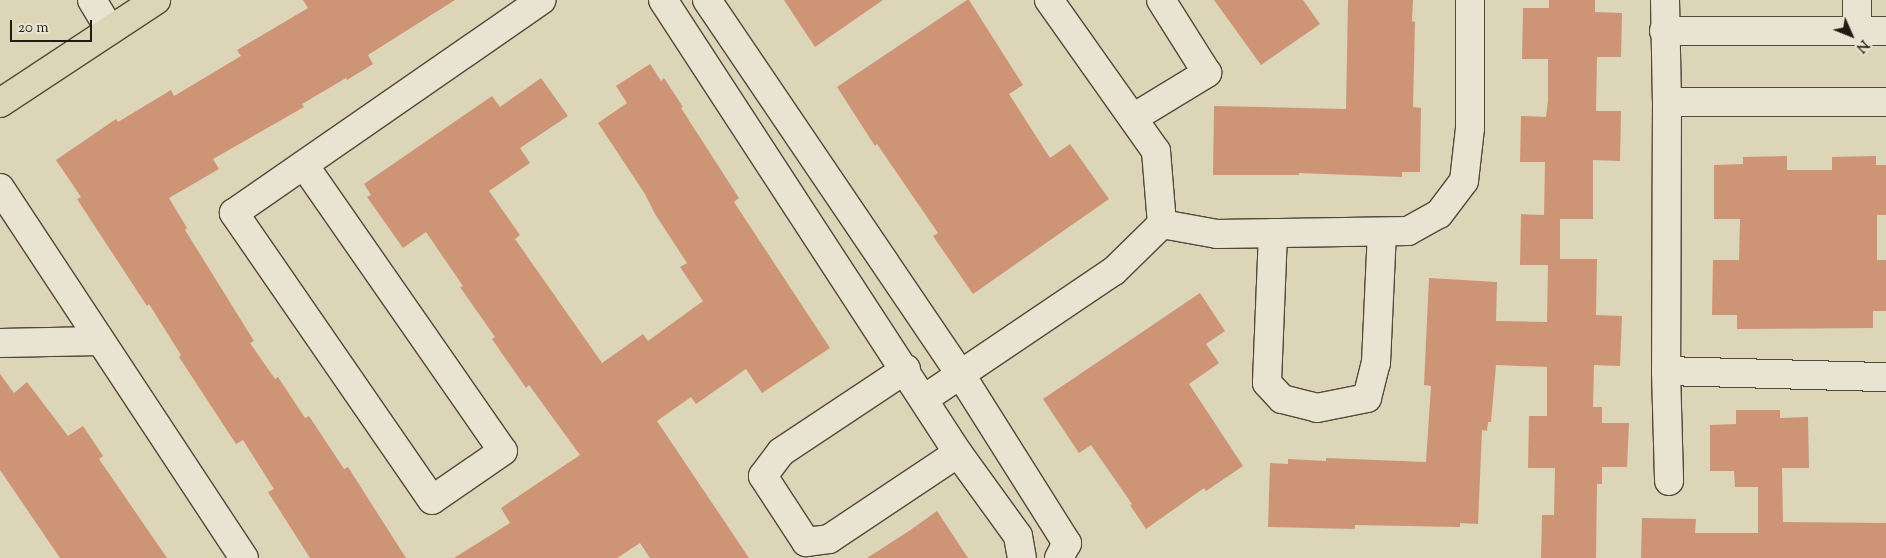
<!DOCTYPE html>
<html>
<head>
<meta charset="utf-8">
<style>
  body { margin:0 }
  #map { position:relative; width:1886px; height:558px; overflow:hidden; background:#ddd5b8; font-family:"Sorts Mill Goudy",serif }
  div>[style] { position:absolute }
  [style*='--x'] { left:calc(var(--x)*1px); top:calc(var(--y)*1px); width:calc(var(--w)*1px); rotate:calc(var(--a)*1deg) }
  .building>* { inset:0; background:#cd9476 }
  .roads { filter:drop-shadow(1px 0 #52493b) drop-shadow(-1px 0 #52493b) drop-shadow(0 1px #52493b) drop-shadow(0 -1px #52493b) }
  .minor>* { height:28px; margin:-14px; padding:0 14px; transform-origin:14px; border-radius:14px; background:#e9e4d1 }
  .major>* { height:28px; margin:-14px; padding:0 14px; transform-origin:14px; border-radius:14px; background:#ddd5b8 }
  span { translate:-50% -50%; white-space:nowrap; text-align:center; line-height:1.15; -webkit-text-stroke:4px #e9e4d1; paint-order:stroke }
  .north { position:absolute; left:1826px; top:10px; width:50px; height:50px; -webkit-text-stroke:4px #e9e4d1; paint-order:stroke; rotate:134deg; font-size:14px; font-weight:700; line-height:20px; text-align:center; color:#241a11 }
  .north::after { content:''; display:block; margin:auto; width:18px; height:22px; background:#241a11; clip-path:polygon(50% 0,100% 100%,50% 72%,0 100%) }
  .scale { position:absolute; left:10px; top:20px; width:82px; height:22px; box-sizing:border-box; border:2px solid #241a11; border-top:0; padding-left:6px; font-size:15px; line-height:18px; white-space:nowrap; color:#241a11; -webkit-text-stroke:4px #e9e4d1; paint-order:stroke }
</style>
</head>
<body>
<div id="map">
  <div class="building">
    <div style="clip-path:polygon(303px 0,455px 0,368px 55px,373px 64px,347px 80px,346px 78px,302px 104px,304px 107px,213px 159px,219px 169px,169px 198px,187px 228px,185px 230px,254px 341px,250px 343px,275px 379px,278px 377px,305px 418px,309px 416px,344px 469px,348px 467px,406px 558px,310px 558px,268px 492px,274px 489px,243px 440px,236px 444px,179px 357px,181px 355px,149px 304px,147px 306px,77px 199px,81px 197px,56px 160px,116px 119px,118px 122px,171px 90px,174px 96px,241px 56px,237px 50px,308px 8px)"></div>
    <div style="clip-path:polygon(784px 0,883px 0,815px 47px)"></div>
    <div style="clip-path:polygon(967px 0,969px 0,1023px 85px,1009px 94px,1050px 158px,1070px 144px,1109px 199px,973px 294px,933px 236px,938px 233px,877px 144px,875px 146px,837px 87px)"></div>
    <div style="clip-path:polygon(1214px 0,1303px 0,1320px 24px,1261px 65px)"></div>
    <div style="clip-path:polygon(1348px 0,1413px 0,1412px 21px,1415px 22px,1413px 107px,1421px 108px,1420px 172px,1402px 172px,1402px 177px,1299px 173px,1299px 175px,1213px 175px,1214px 106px,1346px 109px)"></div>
    <div style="clip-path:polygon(1549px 0,1595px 0,1595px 12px,1622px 13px,1621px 57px,1597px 57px,1596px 111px,1621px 111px,1620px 161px,1593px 160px,1593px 219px,1560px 219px,1560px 259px,1597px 259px,1596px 315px,1622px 316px,1620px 366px,1594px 365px,1593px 407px,1602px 407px,1602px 423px,1629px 423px,1627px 467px,1602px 467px,1602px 484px,1597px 484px,1596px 558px,1541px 558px,1542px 515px,1554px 515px,1555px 468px,1528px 468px,1529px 416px,1547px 416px,1547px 367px,1496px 365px,1491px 422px,1488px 422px,1487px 431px,1482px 430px,1478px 524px,1460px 523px,1460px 527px,1355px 525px,1355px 529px,1268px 527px,1270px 463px,1288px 464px,1288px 459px,1326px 461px,1326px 458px,1426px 462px,1431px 386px,1424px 385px,1429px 278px,1497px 282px,1496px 321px,1547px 322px,1548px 265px,1520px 265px,1521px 214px,1544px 215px,1545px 162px,1520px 162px,1521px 116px,1546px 117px,1548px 101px,1548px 59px,1522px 59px,1523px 8px,1549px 8px)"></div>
    <div style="clip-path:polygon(650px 64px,661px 81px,664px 78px,683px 107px,681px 108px,739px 198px,734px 202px,830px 348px,762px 393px,746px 369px,696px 404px,691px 397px,657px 421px,749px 558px,650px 558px,640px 543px,617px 558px,454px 558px,510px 523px,501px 508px,580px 455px,529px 385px,526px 388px,492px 339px,495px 337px,460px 287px,463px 286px,426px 232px,403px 248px,367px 197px,371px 195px,364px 184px,492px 96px,500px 107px,541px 78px,568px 116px,520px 148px,530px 163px,489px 191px,520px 235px,515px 239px,602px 363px,643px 334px,648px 341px,703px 301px,680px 267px,687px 263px,655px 214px,645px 194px,598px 123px,627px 103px,616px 86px)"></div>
    <div style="clip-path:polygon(1787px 156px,1787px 170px,1832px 170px,1832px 157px,1876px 156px,1876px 165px,1886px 165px,1886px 215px,1877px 215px,1877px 260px,1886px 260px,1886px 311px,1873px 311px,1873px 328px,1737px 329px,1737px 315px,1712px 315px,1713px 260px,1739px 260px,1740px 219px,1714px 219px,1714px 165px,1743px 164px,1743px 157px)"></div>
    <div style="clip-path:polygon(1200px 293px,1225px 331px,1206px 344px,1219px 363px,1189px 384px,1243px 466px,1206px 491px,1204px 488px,1146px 529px,1130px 505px,1132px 504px,1091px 445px,1079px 453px,1043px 399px)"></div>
    <div style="clip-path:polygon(0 374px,14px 393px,27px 382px,68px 436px,83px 426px,103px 456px,99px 459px,167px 558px,60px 558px,0 470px)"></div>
    <div style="clip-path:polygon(1736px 410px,1780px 410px,1780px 418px,1808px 417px,1809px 468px,1782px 468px,1783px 522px,1886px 523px,1886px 558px,1641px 558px,1642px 518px,1696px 519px,1695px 533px,1758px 533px,1758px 487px,1735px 487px,1734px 471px,1710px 471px,1710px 425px,1736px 424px)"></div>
    <div style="clip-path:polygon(937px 511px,968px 558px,867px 558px,909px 531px)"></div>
  </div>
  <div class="roads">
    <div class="minor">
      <div style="--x:92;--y:0;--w:35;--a:59"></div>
      <div style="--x:663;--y:0;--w:541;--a:56.93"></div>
      <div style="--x:958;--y:453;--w:102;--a:54.1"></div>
      <div style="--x:1018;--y:536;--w:22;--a:80"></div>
      <div style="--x:707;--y:0;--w:453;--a:55.9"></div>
      <div style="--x:961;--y:375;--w:199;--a:57.8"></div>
      <div style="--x:1067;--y:543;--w:17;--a:118"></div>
      <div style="--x:1049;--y:0;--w:185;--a:54.7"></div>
      <div style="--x:1156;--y:151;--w:73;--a:85.3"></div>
      <div style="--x:1162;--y:224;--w:56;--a:10.3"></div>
      <div style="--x:1217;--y:234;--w:191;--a:-0.9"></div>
      <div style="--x:1408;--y:231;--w:35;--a:-29"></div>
      <div style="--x:1439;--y:214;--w:41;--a:-52.9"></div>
      <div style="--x:1464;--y:181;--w:53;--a:-83.5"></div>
      <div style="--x:1470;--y:128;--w:128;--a:-90"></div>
      <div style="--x:1665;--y:0;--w:102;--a:88.9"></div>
      <div style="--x:1667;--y:102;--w:269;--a:90.2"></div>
      <div style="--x:1666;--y:371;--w:110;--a:88.4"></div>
      <div style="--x:1857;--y:30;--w:30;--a:-90"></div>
      <div style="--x:1664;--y:31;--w:222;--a:0"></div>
      <div style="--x:1667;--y:102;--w:219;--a:0"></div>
      <div style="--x:1133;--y:118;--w:87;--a:-31.3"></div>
      <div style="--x:1207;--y:73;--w:86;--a:-122.2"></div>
      <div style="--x:304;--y:165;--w:348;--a:55.2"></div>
      <div style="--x:503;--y:451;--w:86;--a:145.4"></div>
      <div style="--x:432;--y:500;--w:349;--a:-124.6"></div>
      <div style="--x:234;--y:213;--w:374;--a:-34.7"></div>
      <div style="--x:0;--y:188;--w:443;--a:56.6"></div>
      <div style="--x:1273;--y:233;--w:150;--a:92.3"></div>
      <div style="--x:1267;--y:383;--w:22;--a:47"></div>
      <div style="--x:1282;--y:399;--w:36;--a:14"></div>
      <div style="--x:1317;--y:408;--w:51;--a:-11.3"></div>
      <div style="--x:1367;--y:398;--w:36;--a:-76"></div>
      <div style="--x:1376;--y:363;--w:131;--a:-87.4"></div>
      <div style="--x:0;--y:343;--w:100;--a:-1.1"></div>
      <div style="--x:906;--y:369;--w:150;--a:146.4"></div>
      <div style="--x:781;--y:452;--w:30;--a:127"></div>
      <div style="--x:763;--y:476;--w:79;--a:56.9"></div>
      <div style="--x:806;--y:542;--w:23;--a:-7"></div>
      <div style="--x:829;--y:539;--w:155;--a:-33.7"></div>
      <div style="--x:1666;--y:371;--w:220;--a:1.6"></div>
      <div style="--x:924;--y:399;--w:229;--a:-34"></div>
      <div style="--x:1114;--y:271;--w:67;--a:-44.4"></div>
    </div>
    <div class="major">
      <div style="--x:0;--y:103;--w:187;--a:-33.4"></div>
    </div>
  </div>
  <div class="north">N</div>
  <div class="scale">20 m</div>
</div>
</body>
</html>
